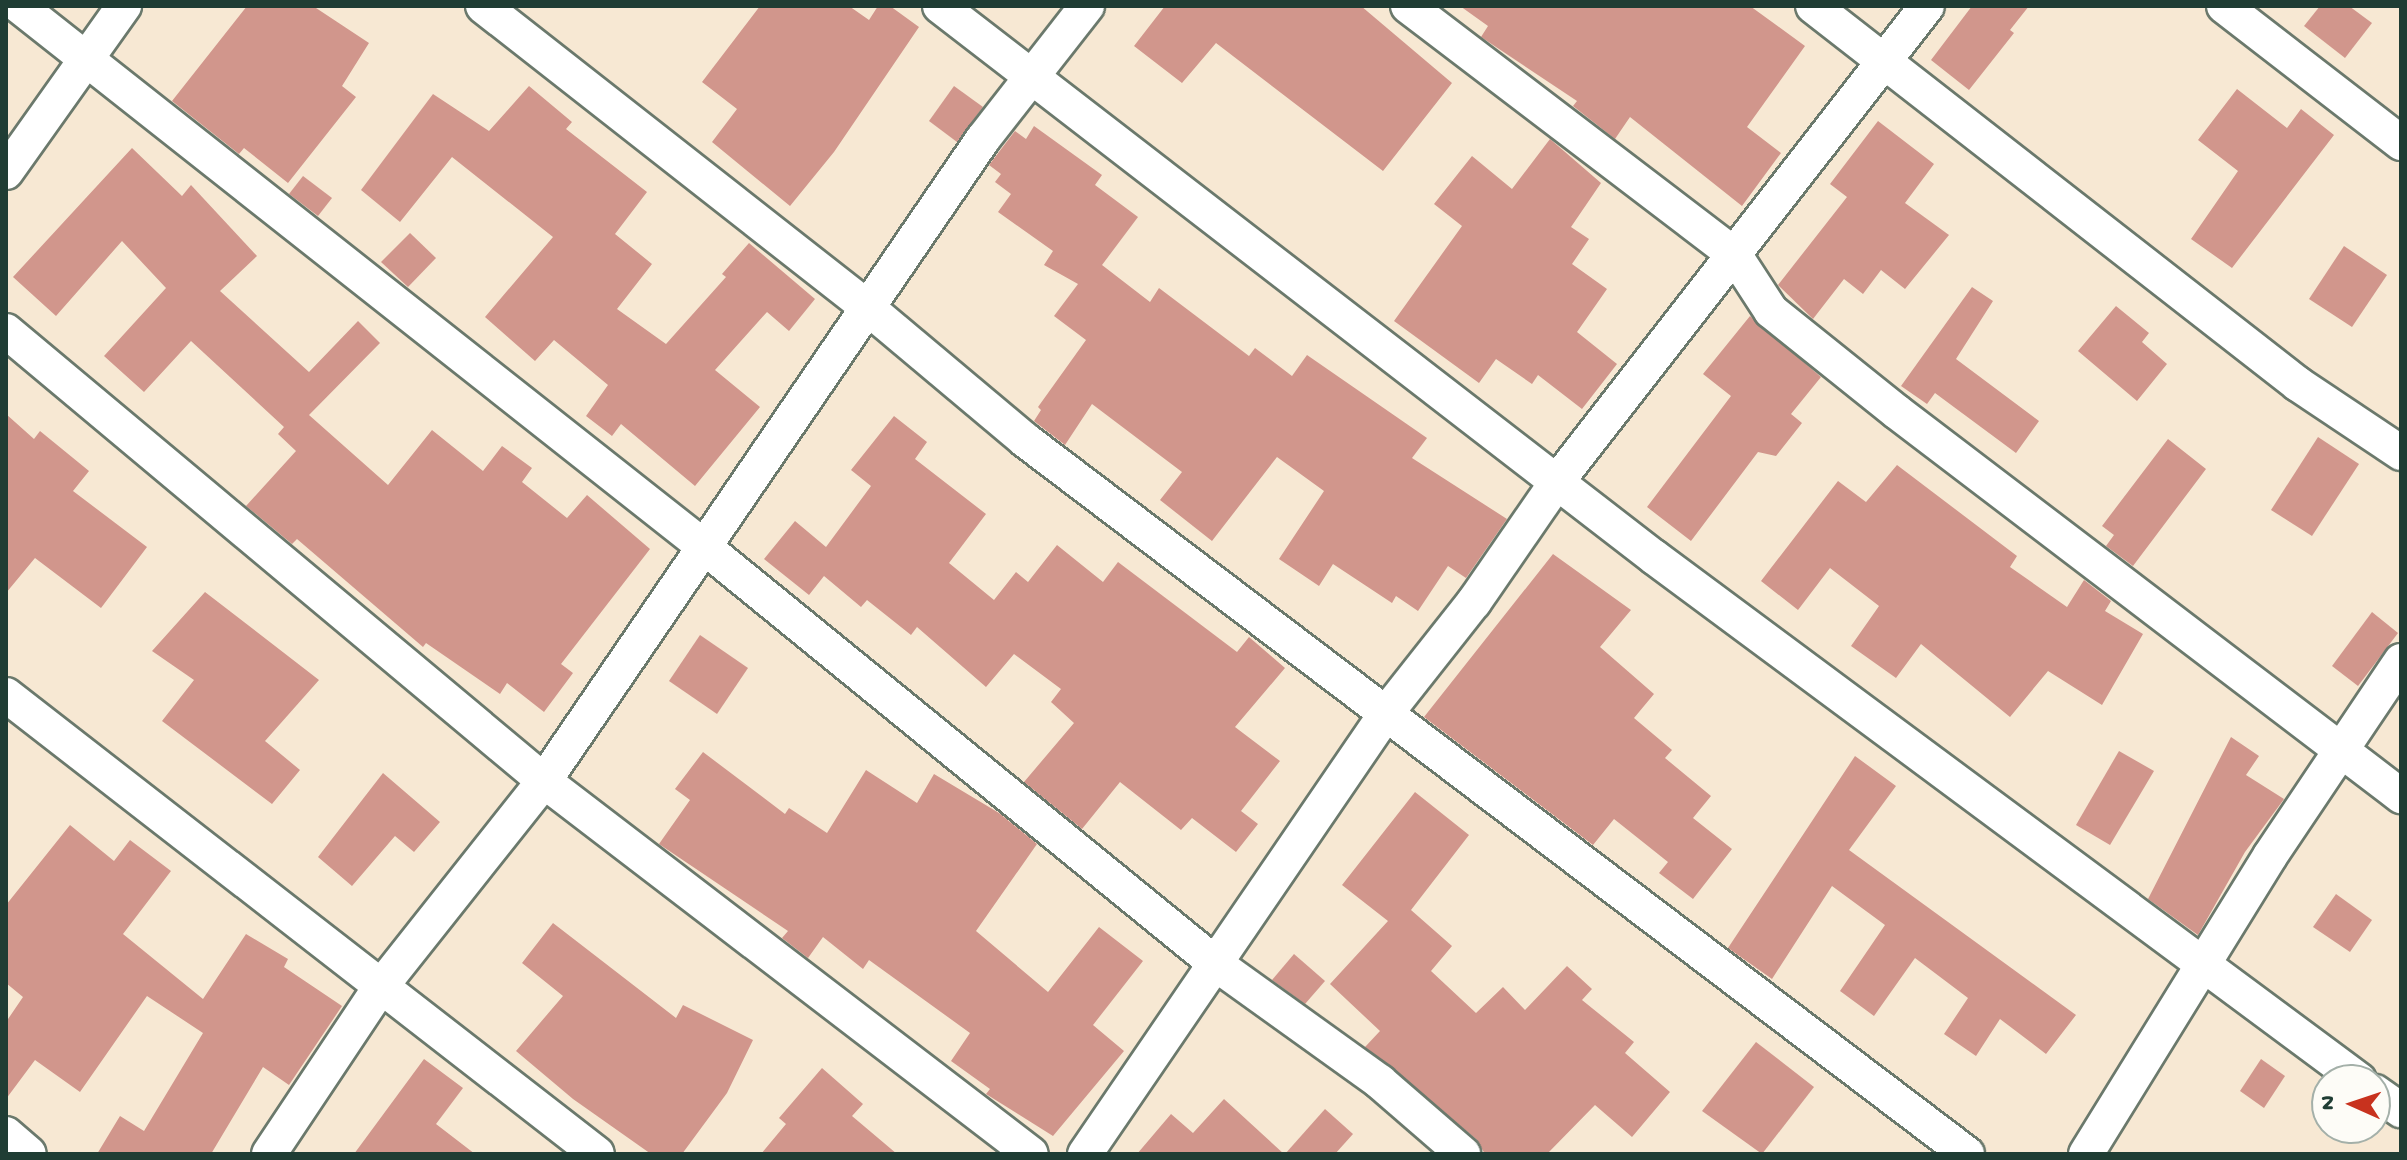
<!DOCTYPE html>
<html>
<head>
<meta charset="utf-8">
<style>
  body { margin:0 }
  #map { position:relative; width:2407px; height:1160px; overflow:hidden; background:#f7e8d3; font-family:"Gochi Hand",sans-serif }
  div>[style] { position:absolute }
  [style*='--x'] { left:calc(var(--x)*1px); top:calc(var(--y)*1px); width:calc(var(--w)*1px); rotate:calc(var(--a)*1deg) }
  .building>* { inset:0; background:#d1968c }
  .roads { filter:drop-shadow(2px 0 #6b796c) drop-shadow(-2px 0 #6b796c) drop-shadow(0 2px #6b796c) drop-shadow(0 -2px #6b796c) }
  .street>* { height:34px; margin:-17px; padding:0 17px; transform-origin:17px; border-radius:17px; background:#fff }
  span { translate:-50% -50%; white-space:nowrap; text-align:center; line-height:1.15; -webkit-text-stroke:6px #fdfcf7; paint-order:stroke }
  .frame { position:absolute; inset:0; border:8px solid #1f3d34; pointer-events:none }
  .north { position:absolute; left:2311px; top:1064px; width:80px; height:80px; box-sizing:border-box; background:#fdfcf7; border:2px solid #a4b0a9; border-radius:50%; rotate:273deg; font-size:22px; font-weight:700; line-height:32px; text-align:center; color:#1f3d34 }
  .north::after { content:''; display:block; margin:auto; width:28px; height:36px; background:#c8321e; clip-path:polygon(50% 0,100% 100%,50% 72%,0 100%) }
</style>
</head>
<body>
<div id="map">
  <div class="building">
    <div style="clip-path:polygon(247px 6px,313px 6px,369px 43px,342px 86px,356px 97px,288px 183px,244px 148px,239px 154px,172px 101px)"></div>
    <div style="clip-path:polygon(760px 6px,849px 6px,869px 20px,878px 6px,890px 6px,919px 27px,834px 152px,790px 206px,712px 142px,737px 109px,702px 82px)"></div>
    <div style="clip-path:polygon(1165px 6px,1361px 6px,1452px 83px,1383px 171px,1216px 43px,1182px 83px,1134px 46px)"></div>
    <div style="clip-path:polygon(1460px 6px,1750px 6px,1805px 46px,1747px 127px,1781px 153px,1742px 206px,1630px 117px,1615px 139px,1573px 106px,1577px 101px,1481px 37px,1488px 26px)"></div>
    <div style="clip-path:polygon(1972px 6px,2029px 6px,2010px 30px,2014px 33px,1969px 90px,1931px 60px)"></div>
    <div style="clip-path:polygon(2320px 6px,2349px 6px,2372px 23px,2345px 58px,2304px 26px)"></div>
    <div style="clip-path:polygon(529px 86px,572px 122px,566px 129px,647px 192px,615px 234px,652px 264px,617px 309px,666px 344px,726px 277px,722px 274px,749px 243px,815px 299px,789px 331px,767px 312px,715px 370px,760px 407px,695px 486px,621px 424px,612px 436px,586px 416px,608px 385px,554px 340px,535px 361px,485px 317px,553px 237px,452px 157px,400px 222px,361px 190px,433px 94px,489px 131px)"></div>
    <div style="clip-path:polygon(954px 86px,983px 107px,957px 142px,929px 121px)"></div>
    <div style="clip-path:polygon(2237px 89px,2287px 128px,2301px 109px,2334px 135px,2232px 268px,2191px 239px,2238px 171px,2198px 140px)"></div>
    <div style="clip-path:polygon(1878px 121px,1934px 164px,1905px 203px,1949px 235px,1905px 289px,1881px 270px,1863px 294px,1844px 279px,1813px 319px,1778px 285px,1847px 197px,1830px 184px)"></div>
    <div style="clip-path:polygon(1034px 126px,1102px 175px,1095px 185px,1138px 217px,1102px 265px,1150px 302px,1159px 288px,1249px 356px,1255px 348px,1292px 376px,1307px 355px,1427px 438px,1412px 458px,1507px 519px,1466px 578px,1448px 566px,1418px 611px,1396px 596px,1392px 603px,1333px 564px,1319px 586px,1279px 559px,1324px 491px,1277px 457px,1212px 541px,1160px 500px,1182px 472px,1092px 404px,1065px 445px,1034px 421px,1041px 410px,1038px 407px,1086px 340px,1054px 316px,1078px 284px,1044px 265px,1053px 251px,998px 212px,1011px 194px,995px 182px,1001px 174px,989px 165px,1015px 131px,1026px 139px)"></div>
    <div style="clip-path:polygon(1550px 139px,1601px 183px,1571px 227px,1589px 239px,1572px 264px,1607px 289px,1577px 332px,1617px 364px,1582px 409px,1538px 375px,1532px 384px,1496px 359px,1479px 383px,1394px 321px,1462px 226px,1434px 204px,1472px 156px,1512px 189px)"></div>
    <div style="clip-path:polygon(132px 148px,182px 196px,191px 185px,257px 256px,220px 291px,309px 372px,358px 321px,380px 343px,309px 415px,388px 485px,432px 430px,483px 471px,502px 446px,532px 468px,522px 482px,567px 518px,587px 495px,650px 549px,561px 664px,573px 673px,544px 712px,507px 683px,500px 694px,426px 643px,423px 647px,297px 539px,292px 544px,246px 506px,296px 451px,278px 434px,284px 427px,191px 341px,144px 392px,104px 356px,166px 288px,122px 241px,56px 316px,13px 277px)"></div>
    <div style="clip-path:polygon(303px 176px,332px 198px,318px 216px,289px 194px)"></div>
    <div style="clip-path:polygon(410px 233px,436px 258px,408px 287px,381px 262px)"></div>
    <div style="clip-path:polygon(2344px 246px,2387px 275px,2352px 327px,2309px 299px)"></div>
    <div style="clip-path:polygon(1972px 287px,1993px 301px,1956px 359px,2039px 421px,2016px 453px,1935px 393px,1927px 404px,1901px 386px)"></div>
    <div style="clip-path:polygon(2116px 306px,2149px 333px,2142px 342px,2167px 364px,2137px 401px,2078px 351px)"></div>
    <div style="clip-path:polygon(1750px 316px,1821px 377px,1791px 414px,1802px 423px,1776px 456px,1758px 452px,1691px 541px,1647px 507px,1731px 396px,1703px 374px)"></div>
    <div style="clip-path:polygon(6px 414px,34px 439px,40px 431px,89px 471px,73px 491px,147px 547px,101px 608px,35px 558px,6px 593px)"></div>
    <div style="clip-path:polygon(894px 416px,927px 442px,915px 459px,986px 514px,949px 563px,994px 600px,1016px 572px,1028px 582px,1057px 545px,1103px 582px,1118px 562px,1237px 652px,1249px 637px,1285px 668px,1235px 727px,1280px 761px,1241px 811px,1258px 824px,1236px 852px,1192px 818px,1181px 830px,1120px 782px,1082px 829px,1024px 782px,1074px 723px,1051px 702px,1061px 689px,1014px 654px,986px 687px,917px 627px,911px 635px,867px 600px,861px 607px,824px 576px,809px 595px,764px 559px,795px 521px,826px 547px,871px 486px,851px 470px)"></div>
    <div style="clip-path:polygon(2318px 437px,2359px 464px,2312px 536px,2271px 510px)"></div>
    <div style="clip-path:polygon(2168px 439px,2206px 469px,2133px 566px,2106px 546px,2114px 535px,2102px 526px)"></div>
    <div style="clip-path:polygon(1897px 465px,2017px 556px,2010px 567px,2067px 607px,2084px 580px,2111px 601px,2105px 611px,2143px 634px,2102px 705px,2048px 671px,2010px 717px,1921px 644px,1896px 678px,1851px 646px,1879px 606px,1830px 568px,1798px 610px,1761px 581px,1838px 481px,1866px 502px)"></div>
    <div style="clip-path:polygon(1553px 554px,1631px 610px,1600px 647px,1654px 694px,1634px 718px,1672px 750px,1665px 758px,1711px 796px,1693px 818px,1732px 849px,1693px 899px,1659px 873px,1668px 862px,1614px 819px,1593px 845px,1424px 717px)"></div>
    <div style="clip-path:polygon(205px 592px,319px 680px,265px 741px,300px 770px,272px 804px,162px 721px,194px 680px,152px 651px)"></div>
    <div style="clip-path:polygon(2372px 612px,2398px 633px,2358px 686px,2332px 666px)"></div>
    <div style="clip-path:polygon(700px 635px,748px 668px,717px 714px,669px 681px)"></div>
    <div style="clip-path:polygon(2231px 737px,2259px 756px,2246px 775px,2284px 799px,2245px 852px,2198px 935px,2148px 899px)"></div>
    <div style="clip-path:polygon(2119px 751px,2154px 771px,2110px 845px,2076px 825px)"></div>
    <div style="clip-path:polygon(703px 752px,785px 814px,789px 808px,827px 833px,866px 770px,917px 803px,934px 774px,999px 813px,1037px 844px,976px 931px,1048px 992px,1099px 927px,1143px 961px,1093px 1025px,1124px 1051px,1053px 1136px,986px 1094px,990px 1089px,951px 1061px,970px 1033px,869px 960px,863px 969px,823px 937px,808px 958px,782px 938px,788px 931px,659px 844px,690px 800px,675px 789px)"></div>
    <div style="clip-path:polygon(1855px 756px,1896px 786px,1849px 850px,2076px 1015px,2046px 1054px,2000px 1019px,1976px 1056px,1944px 1034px,1968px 998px,1915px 958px,1874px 1016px,1840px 991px,1885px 925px,1832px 886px,1772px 979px,1728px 948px)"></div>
    <div style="clip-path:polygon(383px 773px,440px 822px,414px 852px,395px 836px,352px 886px,318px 857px)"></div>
    <div style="clip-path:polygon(1415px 792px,1469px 835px,1411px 910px,1452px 946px,1431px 971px,1476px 1013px,1503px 987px,1525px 1010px,1567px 966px,1592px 989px,1582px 1000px,1634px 1042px,1625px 1053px,1670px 1092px,1632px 1137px,1595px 1105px,1547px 1154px,1485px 1154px,1476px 1139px,1365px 1047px,1380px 1031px,1330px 984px,1388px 921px,1342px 885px)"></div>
    <div style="clip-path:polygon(70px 825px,114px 861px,130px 840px,171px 871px,123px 934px,203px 999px,246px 934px,288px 959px,284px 967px,342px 1006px,289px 1085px,263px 1067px,211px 1154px,97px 1154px,120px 1116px,144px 1131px,203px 1033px,147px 996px,80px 1092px,35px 1060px,6px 1099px,6px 1022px,23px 997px,6px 983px,6px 905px)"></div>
    <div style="clip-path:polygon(2336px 894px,2372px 920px,2350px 952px,2313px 927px)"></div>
    <div style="clip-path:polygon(553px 923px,676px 1018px,683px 1005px,753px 1040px,727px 1093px,682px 1154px,651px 1154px,573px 1099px,516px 1051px,563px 996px,522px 963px)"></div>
    <div style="clip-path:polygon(1294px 954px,1325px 981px,1305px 1004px,1272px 980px)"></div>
    <div style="clip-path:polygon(1756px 1042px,1814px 1087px,1762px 1154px,1702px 1111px)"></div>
    <div style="clip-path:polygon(424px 1059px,463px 1088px,436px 1124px,475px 1154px,354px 1154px)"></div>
    <div style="clip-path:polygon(2261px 1059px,2285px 1076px,2264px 1108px,2240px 1091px)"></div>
    <div style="clip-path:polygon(822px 1068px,863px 1104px,852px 1116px,897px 1154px,761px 1154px,786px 1124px,779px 1118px)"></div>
    <div style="clip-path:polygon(1224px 1099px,1284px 1154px,1137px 1154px,1171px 1114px,1193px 1133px)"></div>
    <div style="clip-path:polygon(1325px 1109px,1353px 1134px,1335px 1154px,1285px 1154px)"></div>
  </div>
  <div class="roads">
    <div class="street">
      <div style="--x:19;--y:6;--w:871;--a:38.29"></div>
      <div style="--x:703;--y:546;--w:662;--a:39.17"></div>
      <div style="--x:1216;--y:964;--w:202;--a:35.7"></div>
      <div style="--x:1380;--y:1082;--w:110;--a:40.9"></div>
      <div style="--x:483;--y:6;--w:491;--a:38.1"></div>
      <div style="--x:869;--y:309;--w:204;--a:40"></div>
      <div style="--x:1025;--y:440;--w:1182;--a:37.16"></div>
      <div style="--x:940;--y:6;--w:902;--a:37.66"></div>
      <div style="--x:1654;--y:557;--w:878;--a:36.57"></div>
      <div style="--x:1408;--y:6;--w:410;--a:37.3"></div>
      <div style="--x:1734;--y:254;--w:68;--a:57"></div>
      <div style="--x:1771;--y:311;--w:161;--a:38.7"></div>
      <div style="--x:1897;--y:412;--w:634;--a:37.3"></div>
      <div style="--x:1813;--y:6;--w:615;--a:37.93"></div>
      <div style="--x:2298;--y:384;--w:124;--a:33.8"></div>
      <div style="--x:2224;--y:6;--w:224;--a:37.7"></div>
      <div style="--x:6;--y:172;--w:204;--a:-54.6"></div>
      <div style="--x:6;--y:331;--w:701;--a:39.91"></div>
      <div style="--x:544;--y:781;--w:613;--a:37.45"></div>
      <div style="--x:6;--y:695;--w:748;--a:37.83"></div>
      <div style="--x:2375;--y:1092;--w:32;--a:35"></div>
      <div style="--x:6;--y:1134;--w:30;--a:41"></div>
      <div style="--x:269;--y:1154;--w:198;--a:-56.3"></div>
      <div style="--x:379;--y:989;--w:265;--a:-51.6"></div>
      <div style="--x:544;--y:781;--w:778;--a:-55.64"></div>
      <div style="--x:983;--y:139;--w:169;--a:-52"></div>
      <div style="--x:1085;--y:1154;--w:535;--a:-55.66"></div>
      <div style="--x:1387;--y:712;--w:140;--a:-51.7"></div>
      <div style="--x:1474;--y:602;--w:150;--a:-55.4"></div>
      <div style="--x:1559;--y:479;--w:599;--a:-52.12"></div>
      <div style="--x:2086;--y:1154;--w:350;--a:-58.3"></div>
      <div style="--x:2270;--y:856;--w:235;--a:-56.1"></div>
    </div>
  </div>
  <div class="frame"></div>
  <div class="north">N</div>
</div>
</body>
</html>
